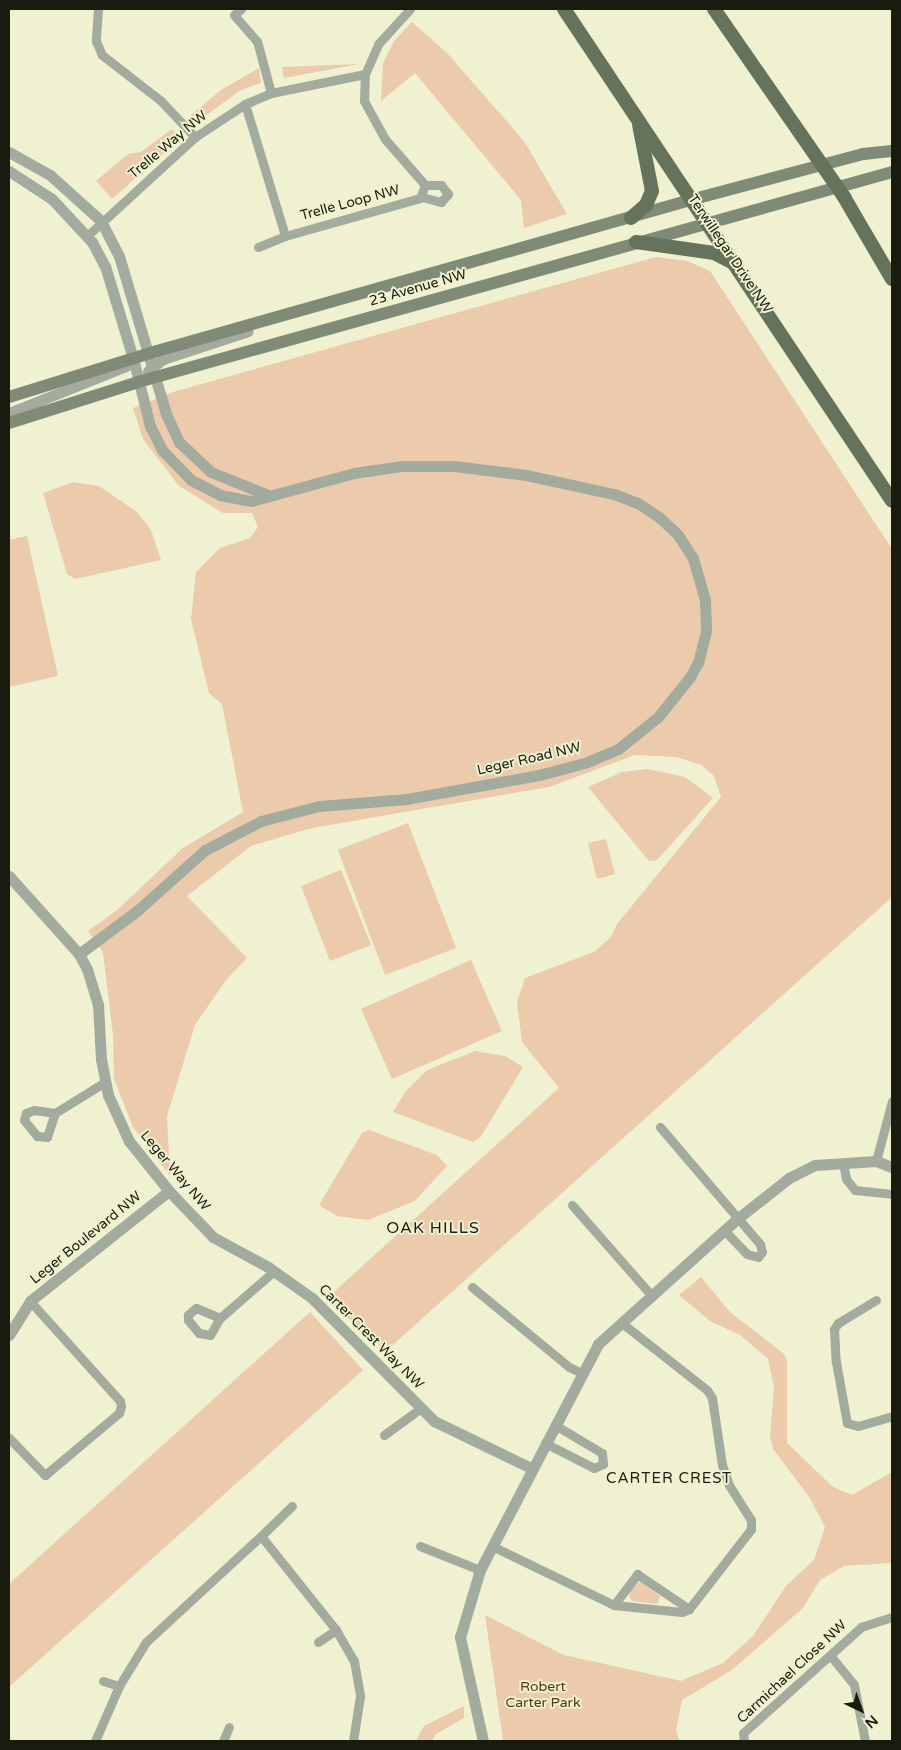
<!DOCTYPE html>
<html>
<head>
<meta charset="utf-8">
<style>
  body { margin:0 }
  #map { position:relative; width:901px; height:1750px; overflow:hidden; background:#eff1d0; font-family:"Varela Round",sans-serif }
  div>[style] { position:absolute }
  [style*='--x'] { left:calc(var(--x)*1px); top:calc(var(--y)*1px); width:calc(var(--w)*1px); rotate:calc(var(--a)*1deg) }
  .green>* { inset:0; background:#ebcbac }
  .minor>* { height:9px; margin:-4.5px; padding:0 4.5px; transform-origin:4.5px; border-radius:4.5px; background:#a3aa9e }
  .tertiary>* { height:11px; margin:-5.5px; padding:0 5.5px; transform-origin:5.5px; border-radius:5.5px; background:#a3aa9e }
  .secondary>* { height:12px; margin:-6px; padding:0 6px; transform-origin:6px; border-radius:6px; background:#7f8a77 }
  .primary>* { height:14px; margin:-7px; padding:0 7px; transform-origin:7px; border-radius:7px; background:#65725c }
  span { translate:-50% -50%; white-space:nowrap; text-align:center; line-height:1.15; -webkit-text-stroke:4px #eff1d0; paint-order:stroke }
  .street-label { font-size:14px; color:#1a1b0f }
  .park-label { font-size:14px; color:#593608 }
  .neighbourhood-label { font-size:15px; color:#1a1b0f; letter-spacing:1px }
  .quarter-label { font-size:16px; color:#1a1b0f; letter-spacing:1px }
  .frame { position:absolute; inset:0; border:10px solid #1a1b0f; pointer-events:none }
  .north { position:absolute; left:836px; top:1685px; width:50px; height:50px; -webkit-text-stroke:4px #eff1d0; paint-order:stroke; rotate:138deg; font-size:14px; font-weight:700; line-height:20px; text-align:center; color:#1a1b0f }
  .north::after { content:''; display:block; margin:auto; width:18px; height:22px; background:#1a1b0f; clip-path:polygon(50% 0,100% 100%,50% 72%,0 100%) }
</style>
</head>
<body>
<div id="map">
  <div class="green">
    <div style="clip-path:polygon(412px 22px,447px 53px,524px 141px,567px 214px,524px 228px,521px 200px,415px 73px,381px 101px,383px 63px,394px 41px)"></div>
    <div style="clip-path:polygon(359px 64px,284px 78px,282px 67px)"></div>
    <div style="clip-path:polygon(259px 68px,261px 83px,241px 90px,197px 122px,191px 115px,221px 90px)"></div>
    <div style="clip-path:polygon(172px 129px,181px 138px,112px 199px,96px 181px,128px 154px,141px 152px)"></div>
    <div style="clip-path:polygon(656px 257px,687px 261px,710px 271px,892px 549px,892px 897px,386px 1351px,326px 1299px,559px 1088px,522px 1042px,517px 1002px,525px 978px,594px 952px,610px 938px,617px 924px,721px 797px,714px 776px,701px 765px,677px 757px,635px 755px,549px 787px,312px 828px,251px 846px,187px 896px,247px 958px,226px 980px,195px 1025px,167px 1116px,170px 1176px,133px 1127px,114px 1079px,113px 1035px,103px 952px,88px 931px,117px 910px,183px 848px,243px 812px,222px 704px,209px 693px,191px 619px,196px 572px,220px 548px,250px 538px,258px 527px,252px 513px,223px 513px,179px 486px,143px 439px,133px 408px,173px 392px)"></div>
    <div style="clip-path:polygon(73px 482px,99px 486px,137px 512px,151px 530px,161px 560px,75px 579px,67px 574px,43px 493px)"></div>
    <div style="clip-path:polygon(27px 536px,58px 676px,9px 687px,9px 540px)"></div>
    <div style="clip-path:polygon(648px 769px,685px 777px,713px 798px,657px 860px,649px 861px,588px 787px,622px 772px)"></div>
    <div style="clip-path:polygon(408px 823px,456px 948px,385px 975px,338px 850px)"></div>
    <div style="clip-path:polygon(606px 839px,615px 874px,597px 879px,588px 843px)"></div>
    <div style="clip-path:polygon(341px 870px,371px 945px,330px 961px,301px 886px)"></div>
    <div style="clip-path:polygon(471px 960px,502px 1031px,392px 1079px,361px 1009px)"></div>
    <div style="clip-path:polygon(475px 1051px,505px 1056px,523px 1067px,480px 1138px,473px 1142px,393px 1112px,405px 1092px,427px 1070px)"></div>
    <div style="clip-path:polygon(369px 1130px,437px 1155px,447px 1166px,415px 1201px,368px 1220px,337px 1216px,319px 1205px,362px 1133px)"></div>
    <div style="clip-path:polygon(701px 1277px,730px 1312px,783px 1353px,787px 1360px,787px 1443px,833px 1487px,852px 1495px,892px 1472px,892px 1563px,844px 1566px,820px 1580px,803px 1608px,732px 1670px,682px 1700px,676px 1731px,680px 1741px,503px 1741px,485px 1615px,564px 1655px,681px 1681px,723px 1663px,753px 1636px,786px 1586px,814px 1560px,825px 1527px,810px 1498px,773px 1449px,770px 1436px,774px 1387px,768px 1359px,740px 1335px,710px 1321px,679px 1295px)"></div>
    <div style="clip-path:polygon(310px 1312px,363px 1370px,9px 1687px,9px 1584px)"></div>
    <div style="clip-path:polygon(641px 1582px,660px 1596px,658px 1604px,632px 1601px,629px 1595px,634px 1584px)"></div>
    <div style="clip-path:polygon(464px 1706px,464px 1718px,436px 1734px,432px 1741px,416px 1741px,424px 1726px)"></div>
  </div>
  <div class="minor">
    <div style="--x:98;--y:9;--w:32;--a:94"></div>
    <div style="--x:96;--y:41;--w:15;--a:67"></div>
    <div style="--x:102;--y:55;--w:75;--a:37.9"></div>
    <div style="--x:161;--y:101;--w:50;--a:46.6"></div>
    <div style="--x:241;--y:9;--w:9;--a:139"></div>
    <div style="--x:234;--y:15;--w:35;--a:49"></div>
    <div style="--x:257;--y:41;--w:54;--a:74.9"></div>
    <div style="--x:245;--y:104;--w:138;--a:73.1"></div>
    <div style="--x:285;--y:236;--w:140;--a:-15.7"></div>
    <div style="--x:420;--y:198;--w:14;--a:-69"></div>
    <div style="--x:425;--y:185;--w:61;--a:-131"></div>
    <div style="--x:385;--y:139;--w:43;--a:-118.9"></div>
    <div style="--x:364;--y:101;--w:27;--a:-88"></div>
    <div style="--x:365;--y:74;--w:34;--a:-66"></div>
    <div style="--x:379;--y:43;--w:46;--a:-47.6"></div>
    <div style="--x:422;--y:197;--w:20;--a:15"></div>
    <div style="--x:441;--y:202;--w:11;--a:-49"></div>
    <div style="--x:448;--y:194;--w:11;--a:-128"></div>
    <div style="--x:441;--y:185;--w:16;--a:180"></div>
    <div style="--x:87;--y:236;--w:147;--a:-42.5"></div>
    <div style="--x:195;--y:137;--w:60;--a:-33.4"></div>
    <div style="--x:245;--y:104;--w:28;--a:-23"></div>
    <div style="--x:271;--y:93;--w:96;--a:-11.4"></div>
    <div style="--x:258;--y:247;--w:29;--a:-22"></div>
    <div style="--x:55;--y:1113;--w:21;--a:-172"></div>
    <div style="--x:34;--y:1110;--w:9;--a:159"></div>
    <div style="--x:26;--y:1113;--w:7;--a:106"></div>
    <div style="--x:24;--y:1120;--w:21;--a:51"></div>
    <div style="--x:37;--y:1136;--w:10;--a:6"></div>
    <div style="--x:47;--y:1137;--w:25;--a:-72"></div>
    <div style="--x:55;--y:1113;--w:59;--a:-31.8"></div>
    <div style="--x:660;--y:1127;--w:154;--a:49.5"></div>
    <div style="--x:760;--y:1244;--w:8;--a:76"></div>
    <div style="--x:762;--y:1252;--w:6;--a:129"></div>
    <div style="--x:758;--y:1257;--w:11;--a:-165"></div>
    <div style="--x:747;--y:1254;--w:32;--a:-134"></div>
    <div style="--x:876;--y:1161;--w:62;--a:-75.1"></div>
    <div style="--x:843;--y:1163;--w:16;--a:79"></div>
    <div style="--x:846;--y:1179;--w:14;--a:51"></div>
    <div style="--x:855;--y:1190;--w:37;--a:6"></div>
    <div style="--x:572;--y:1205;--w:121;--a:48.7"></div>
    <div style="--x:472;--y:1287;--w:126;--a:39.5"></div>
    <div style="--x:569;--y:1367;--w:14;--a:25"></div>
    <div style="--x:876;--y:1300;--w:44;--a:148.8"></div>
    <div style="--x:838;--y:1323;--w:7;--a:124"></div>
    <div style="--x:834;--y:1329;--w:33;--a:87"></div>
    <div style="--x:836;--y:1362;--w:62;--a:79.8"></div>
    <div style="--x:847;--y:1423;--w:11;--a:15"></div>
    <div style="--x:858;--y:1426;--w:35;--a:-16"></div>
    <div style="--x:220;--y:1318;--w:26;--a:-157"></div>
    <div style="--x:196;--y:1308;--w:11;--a:139"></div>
    <div style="--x:188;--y:1315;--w:5;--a:90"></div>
    <div style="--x:188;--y:1320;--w:17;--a:50"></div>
    <div style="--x:199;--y:1333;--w:11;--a:10"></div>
    <div style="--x:210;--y:1335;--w:20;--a:-60"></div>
    <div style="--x:220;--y:1318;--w:72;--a:-41"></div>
    <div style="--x:384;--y:1435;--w:46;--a:-36.1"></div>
    <div style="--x:9;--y:1438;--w:52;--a:45.8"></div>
    <div style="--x:45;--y:1475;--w:97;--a:-40"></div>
    <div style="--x:119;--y:1413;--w:7;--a:-74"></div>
    <div style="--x:121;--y:1406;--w:5;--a:-101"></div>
    <div style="--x:120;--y:1401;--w:135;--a:-132"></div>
    <div style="--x:545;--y:1443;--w:55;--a:27"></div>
    <div style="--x:594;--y:1468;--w:10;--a:-24"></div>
    <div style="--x:603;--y:1464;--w:11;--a:-95"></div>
    <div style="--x:602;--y:1453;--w:55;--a:-149.2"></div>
    <div style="--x:261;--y:1536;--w:43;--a:-44.1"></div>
    <div style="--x:420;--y:1546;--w:65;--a:21.8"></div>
    <div style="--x:492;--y:1546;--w:136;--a:25.8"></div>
    <div style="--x:614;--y:1605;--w:68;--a:5.9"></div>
    <div style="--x:682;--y:1612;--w:8;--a:-23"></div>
    <div style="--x:689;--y:1609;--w:101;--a:-52.2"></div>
    <div style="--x:751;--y:1529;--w:9;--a:-90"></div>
    <div style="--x:751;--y:1520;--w:41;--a:-122.2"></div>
    <div style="--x:729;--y:1485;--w:21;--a:-109"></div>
    <div style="--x:722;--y:1465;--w:68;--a:-98.5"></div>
    <div style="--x:712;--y:1398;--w:9;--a:-122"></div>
    <div style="--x:707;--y:1390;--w:108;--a:-141.8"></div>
    <div style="--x:614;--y:1605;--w:39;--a:-53"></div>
    <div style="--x:637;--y:1574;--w:63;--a:33.9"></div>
    <div style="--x:318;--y:1642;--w:22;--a:-34"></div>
    <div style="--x:830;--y:1655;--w:38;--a:51"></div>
    <div style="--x:854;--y:1685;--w:57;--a:78.9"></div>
    <div style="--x:103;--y:1681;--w:17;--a:17"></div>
    <div style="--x:95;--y:1741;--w:60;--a:-66.4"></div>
    <div style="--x:119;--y:1686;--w:52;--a:-58.5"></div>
    <div style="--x:146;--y:1642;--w:156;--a:-42.7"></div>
    <div style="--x:261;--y:1536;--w:120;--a:51.4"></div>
    <div style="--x:336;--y:1630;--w:36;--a:60"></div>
    <div style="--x:354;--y:1661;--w:36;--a:80"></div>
    <div style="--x:360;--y:1696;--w:46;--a:98.8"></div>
    <div style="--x:223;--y:1741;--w:15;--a:-67"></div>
    <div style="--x:744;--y:1741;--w:8;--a:-97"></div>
    <div style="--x:743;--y:1733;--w:159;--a:-41.9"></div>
    <div style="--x:861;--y:1627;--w:33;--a:-18"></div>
  </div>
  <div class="tertiary">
    <div style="--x:9;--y:152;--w:47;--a:29.3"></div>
    <div style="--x:50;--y:175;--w:69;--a:42"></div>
    <div style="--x:101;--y:221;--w:39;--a:63"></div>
    <div style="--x:119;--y:256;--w:165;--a:73.4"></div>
    <div style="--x:166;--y:414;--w:31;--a:65"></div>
    <div style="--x:179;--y:442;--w:44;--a:43.2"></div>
    <div style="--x:211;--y:472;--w:61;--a:22"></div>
    <div style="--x:9;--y:171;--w:51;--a:33.1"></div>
    <div style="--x:52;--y:199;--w:59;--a:47.1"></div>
    <div style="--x:92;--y:242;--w:27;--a:62"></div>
    <div style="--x:105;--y:266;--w:96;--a:73.1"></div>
    <div style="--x:133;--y:358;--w:70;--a:76"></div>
    <div style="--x:150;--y:426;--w:28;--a:63"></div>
    <div style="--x:163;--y:451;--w:40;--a:46"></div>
    <div style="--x:191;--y:480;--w:33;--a:27"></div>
    <div style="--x:220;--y:495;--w:32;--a:11"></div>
    <div style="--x:251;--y:501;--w:107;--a:-15.2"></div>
    <div style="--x:354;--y:473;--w:49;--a:-8.3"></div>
    <div style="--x:402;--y:466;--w:52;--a:0"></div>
    <div style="--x:454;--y:466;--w:73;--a:7.1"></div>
    <div style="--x:526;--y:475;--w:90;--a:12.2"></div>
    <div style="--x:614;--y:494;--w:26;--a:21"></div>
    <div style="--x:638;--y:503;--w:25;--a:34"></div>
    <div style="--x:659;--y:517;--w:26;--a:43"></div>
    <div style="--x:678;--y:535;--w:27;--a:57"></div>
    <div style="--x:693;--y:558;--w:44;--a:74.1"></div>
    <div style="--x:705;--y:600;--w:31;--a:88"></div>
    <div style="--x:706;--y:631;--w:32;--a:104"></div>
    <div style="--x:698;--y:662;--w:17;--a:118"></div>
    <div style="--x:690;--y:677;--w:51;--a:128.7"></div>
    <div style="--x:658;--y:717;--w:51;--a:141.3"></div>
    <div style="--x:618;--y:749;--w:33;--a:157"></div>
    <div style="--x:588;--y:762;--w:51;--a:165.1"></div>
    <div style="--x:539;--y:775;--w:134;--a:169.7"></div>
    <div style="--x:407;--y:799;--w:88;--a:175.5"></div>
    <div style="--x:319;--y:806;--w:60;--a:165.5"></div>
    <div style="--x:261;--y:821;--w:63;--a:152.6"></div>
    <div style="--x:205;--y:850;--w:90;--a:138.2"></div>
    <div style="--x:138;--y:910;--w:74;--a:143.3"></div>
    <div style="--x:148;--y:371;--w:19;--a:-39"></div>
    <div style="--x:163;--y:359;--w:89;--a:-18.2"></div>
    <div style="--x:9;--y:413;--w:126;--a:-21.9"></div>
    <div style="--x:9;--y:876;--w:105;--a:48.1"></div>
    <div style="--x:79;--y:954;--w:17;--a:62"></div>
    <div style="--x:87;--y:969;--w:37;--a:73"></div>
    <div style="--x:98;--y:1004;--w:55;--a:86.9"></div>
    <div style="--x:101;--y:1059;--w:37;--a:79"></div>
    <div style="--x:108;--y:1095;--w:51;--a:65.5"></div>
    <div style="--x:129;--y:1141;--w:64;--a:51.3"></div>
    <div style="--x:169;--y:1191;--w:64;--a:46.3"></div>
    <div style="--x:213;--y:1237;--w:63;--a:28.6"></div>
    <div style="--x:268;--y:1267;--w:54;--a:35.2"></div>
    <div style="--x:312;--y:1298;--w:173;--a:45.2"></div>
    <div style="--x:434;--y:1421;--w:108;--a:25.9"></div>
    <div style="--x:9;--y:1335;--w:40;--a:-58"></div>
    <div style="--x:30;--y:1301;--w:177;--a:-38.4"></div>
    <div style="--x:483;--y:1741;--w:107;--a:-102.5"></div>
    <div style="--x:460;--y:1637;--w:70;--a:-73.4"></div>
    <div style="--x:480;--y:1570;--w:255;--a:-62.4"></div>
    <div style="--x:598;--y:1344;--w:187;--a:-42"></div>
    <div style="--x:737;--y:1219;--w:66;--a:-38.3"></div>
    <div style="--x:789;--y:1178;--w:29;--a:-27"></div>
    <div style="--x:815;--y:1165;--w:61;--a:-3.8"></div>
    <div style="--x:876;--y:1161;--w:17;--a:21"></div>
  </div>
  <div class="secondary">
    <div style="--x:9;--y:397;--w:155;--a:-17.3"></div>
    <div style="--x:157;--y:351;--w:558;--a:-15.8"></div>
    <div style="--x:694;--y:199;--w:175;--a:-14.9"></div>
    <div style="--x:863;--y:154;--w:29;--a:-6"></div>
    <div style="--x:9;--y:423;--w:135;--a:-17.6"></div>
    <div style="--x:138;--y:382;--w:783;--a:-15.56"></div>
  </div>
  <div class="primary">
    <div style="--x:564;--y:9;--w:591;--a:56.31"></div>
    <div style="--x:714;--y:9;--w:229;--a:55.3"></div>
    <div style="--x:844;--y:197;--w:95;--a:59.7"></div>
    <div style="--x:631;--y:218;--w:20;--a:-41"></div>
    <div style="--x:646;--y:205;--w:15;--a:-67"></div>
    <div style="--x:652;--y:191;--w:67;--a:-101.1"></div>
    <div style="--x:636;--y:242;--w:79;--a:8"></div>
    <div style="--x:714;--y:253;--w:22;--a:27"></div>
  </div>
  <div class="street-label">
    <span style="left:168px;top:145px;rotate:-40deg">Trelle Way NW</span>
    <span style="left:350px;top:203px;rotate:-15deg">Trelle Loop NW</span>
    <span style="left:730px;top:254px;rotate:56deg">Terwillegar Drive NW</span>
    <span style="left:418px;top:288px;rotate:-16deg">23 Avenue NW</span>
    <span style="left:529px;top:759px;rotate:-13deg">Leger Road NW</span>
    <span style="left:175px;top:1171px;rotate:50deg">Leger Way NW</span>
    <span style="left:86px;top:1238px;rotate:-39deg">Leger Boulevard NW</span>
    <span style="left:371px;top:1337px;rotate:45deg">Carter Crest Way NW</span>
    <span style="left:792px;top:1672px;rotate:-43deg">Carmichael Close NW</span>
  </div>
  <div class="park-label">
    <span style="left:543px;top:1695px">Robert<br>Carter Park</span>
  </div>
  <div class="neighbourhood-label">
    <span style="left:669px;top:1479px">CARTER CREST</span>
  </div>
  <div class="quarter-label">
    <span style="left:433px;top:1228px">OAK HILLS</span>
  </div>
  <div class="frame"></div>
  <div class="north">N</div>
</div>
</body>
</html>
